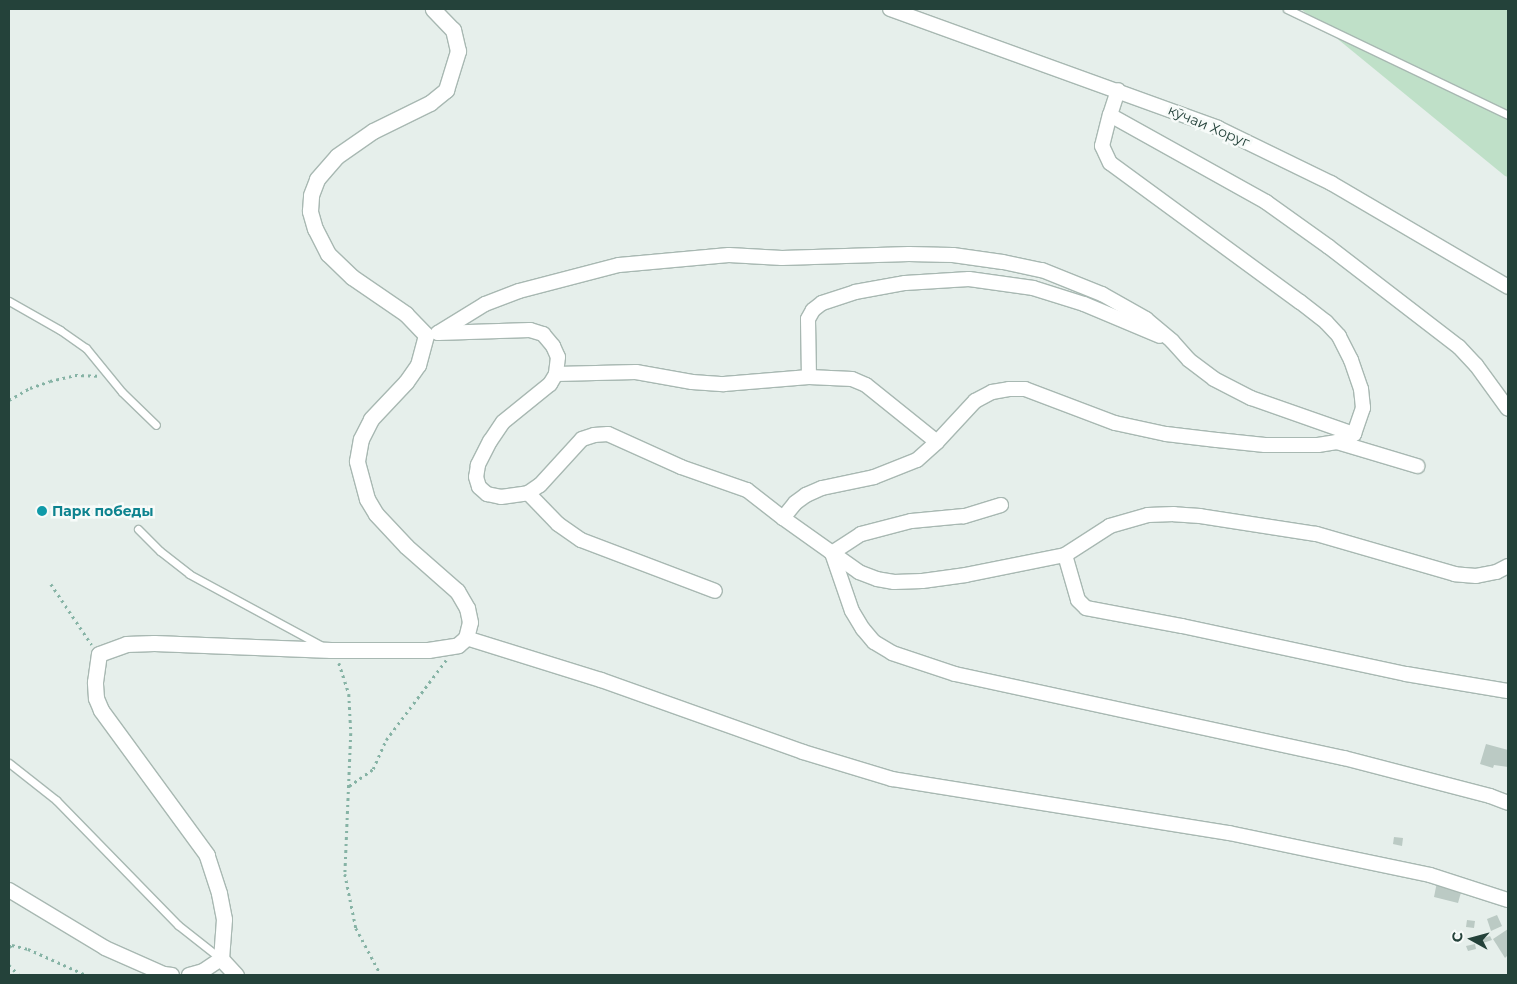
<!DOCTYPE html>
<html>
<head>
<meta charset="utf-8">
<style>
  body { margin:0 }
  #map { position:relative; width:1517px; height:984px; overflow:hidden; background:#e6efeb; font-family:Montserrat,sans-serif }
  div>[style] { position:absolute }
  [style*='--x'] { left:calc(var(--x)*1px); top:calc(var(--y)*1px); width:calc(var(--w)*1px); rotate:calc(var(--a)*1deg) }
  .green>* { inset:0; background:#bfe0c8 }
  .building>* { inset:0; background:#bbcac4 }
  .path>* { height:2.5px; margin-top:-1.25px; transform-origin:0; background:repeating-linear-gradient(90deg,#86b3a5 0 2.5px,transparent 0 6.5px) }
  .roads { filter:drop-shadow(1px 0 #a8b8b2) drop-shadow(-1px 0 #a8b8b2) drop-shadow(0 1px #a8b8b2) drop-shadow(0 -1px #a8b8b2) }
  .lane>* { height:7px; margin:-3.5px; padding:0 3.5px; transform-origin:3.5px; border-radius:3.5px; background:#fff }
  .street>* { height:14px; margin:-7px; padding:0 7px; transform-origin:7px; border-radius:7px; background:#fff }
  .secondary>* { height:15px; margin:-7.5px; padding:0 7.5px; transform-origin:7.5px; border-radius:7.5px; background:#fff }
  .dots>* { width:14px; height:14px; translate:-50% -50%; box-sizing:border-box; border:2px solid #f7fbf9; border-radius:50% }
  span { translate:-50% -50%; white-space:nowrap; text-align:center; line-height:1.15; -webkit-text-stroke:5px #f7fbf9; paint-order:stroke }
  .street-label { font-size:14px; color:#24423a }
  .culture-label { font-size:14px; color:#0d838f; font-weight:700 }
  .left { translate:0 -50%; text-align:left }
  .frame { position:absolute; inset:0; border:10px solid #24423a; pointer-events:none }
  .north { position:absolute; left:1447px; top:914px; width:50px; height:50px; -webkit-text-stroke:4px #f7fbf9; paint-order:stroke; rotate:277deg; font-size:14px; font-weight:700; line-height:20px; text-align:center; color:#24423a }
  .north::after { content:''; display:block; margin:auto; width:18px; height:22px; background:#24423a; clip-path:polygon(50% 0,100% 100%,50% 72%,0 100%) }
</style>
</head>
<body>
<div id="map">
  <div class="green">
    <div style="clip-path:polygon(1301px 9px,1508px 9px,1508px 177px,1505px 176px)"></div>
  </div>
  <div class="building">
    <div style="clip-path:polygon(1486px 744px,1508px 750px,1508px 767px,1494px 765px,1493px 768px,1480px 764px)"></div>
    <div style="clip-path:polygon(1394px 837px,1403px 838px,1402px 846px,1393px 844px)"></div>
    <div style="clip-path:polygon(1437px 882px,1462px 889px,1458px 903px,1434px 897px)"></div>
    <div style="clip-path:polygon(1497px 915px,1502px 926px,1491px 931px,1487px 919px)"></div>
    <div style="clip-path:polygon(1467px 920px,1475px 921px,1474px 928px,1466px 927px)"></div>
    <div style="clip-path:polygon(1508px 929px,1508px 955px,1505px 958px,1493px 939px)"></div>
    <div style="clip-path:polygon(1490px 936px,1492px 940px,1483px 943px,1481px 939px)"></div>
    <div style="clip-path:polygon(1475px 944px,1476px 949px,1468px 951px,1466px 946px)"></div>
  </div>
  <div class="path">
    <div style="--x:9;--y:400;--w:24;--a:-30"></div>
    <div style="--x:30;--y:388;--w:21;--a:-19"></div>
    <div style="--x:50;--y:381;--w:26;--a:-13"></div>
    <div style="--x:75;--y:375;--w:23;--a:2"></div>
    <div style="--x:51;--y:584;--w:73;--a:56.1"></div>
    <div style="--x:339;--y:663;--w:33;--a:72"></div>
    <div style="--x:349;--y:694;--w:39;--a:87"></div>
    <div style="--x:351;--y:733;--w:141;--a:92.4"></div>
    <div style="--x:345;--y:874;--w:55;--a:78.5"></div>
    <div style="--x:356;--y:928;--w:53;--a:62"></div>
    <div style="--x:349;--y:786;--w:29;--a:-35"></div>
    <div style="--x:373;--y:769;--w:32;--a:-66"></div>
    <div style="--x:386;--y:740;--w:100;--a:-53.1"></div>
    <div style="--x:9;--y:947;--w:4;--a:-34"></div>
    <div style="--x:12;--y:945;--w:16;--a:14"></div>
    <div style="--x:28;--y:949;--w:64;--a:24.1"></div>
    <div style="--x:9;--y:965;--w:14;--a:45"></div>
  </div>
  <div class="roads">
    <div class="lane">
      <div style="--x:1287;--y:9;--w:245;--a:25.6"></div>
      <div style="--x:9;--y:301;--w:59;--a:29.6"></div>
      <div style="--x:60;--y:330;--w:32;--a:35"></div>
      <div style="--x:86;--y:348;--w:57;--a:50.7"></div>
      <div style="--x:122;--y:392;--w:47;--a:44.1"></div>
      <div style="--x:138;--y:529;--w:31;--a:45"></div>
      <div style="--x:160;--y:551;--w:37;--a:38"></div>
      <div style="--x:189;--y:574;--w:151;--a:28.4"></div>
      <div style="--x:9;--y:763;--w:60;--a:38.2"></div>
      <div style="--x:56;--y:800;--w:175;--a:45.7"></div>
      <div style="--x:178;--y:925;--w:55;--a:38.3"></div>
    </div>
    <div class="street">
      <div style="--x:890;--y:9;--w:349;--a:19.9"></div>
      <div style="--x:1218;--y:128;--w:126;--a:26"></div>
      <div style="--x:1331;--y:183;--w:205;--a:30.4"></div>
      <div style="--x:1110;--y:115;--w:26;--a:-72"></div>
      <div style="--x:438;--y:333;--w:55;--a:-31.7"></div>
      <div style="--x:485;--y:304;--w:36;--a:-21"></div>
      <div style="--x:519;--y:291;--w:103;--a:-14.6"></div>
      <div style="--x:619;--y:265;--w:110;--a:-5.2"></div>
      <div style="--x:729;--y:255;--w:53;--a:3.2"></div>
      <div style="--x:782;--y:258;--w:127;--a:-1.8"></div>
      <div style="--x:909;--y:254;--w:44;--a:1.3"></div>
      <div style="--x:953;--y:255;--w:50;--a:8"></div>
      <div style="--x:1003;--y:262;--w:40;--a:12"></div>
      <div style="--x:1042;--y:270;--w:65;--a:21.8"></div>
      <div style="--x:1102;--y:294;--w:51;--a:29.6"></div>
      <div style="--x:1146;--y:319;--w:34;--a:40"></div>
      <div style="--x:1172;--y:341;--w:25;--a:48"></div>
      <div style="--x:1189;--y:360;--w:31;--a:37"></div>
      <div style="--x:1214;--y:379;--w:42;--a:27.2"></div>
      <div style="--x:1251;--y:398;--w:109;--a:19.3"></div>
      <div style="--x:438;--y:333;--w:92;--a:-1.9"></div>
      <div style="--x:530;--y:330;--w:14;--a:17"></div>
      <div style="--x:543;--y:334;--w:16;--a:50"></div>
      <div style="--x:553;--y:346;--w:12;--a:66"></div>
      <div style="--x:558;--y:357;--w:17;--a:97"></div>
      <div style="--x:556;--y:374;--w:12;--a:121"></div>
      <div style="--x:550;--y:384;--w:60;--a:141"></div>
      <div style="--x:503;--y:422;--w:23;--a:124"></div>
      <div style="--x:490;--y:441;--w:27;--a:117"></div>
      <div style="--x:478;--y:465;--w:12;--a:99"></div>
      <div style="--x:476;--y:477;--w:10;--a:73"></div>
      <div style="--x:479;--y:487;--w:11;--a:41"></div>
      <div style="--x:487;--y:494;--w:14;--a:12"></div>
      <div style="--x:501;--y:497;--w:27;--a:-8"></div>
      <div style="--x:528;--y:493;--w:14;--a:-34"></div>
      <div style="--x:540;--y:485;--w:62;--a:-47.6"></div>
      <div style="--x:582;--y:439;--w:13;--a:-18"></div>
      <div style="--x:594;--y:435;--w:14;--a:-4"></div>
      <div style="--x:608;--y:434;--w:80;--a:24.3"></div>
      <div style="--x:681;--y:467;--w:70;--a:19.2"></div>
      <div style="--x:747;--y:490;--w:46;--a:37.9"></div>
      <div style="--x:556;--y:374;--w:80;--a:-1.4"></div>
      <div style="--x:636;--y:372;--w:57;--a:10.1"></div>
      <div style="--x:692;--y:382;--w:32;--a:4"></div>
      <div style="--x:724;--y:384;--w:85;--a:-4.7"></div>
      <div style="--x:809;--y:377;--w:43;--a:2.7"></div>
      <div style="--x:852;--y:379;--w:15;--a:23"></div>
      <div style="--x:866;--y:385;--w:91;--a:38.8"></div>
      <div style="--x:809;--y:377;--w:58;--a:-91"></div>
      <div style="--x:808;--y:319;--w:10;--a:-61"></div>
      <div style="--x:813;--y:310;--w:11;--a:-38"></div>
      <div style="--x:822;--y:303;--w:35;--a:-18"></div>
      <div style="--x:855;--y:292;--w:51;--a:-10.2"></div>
      <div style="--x:905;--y:283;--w:64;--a:-3.6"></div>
      <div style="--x:969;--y:279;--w:65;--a:8"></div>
      <div style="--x:1033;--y:288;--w:53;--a:17.4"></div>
      <div style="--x:1084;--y:304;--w:82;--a:22.8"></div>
      <div style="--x:1337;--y:442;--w:84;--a:16.7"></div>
      <div style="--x:528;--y:493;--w:43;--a:45.9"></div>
      <div style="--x:558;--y:524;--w:28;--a:35"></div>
      <div style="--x:581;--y:540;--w:143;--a:20.8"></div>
      <div style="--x:1001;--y:505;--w:39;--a:163"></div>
      <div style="--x:964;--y:516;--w:53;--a:174.6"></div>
      <div style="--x:911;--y:521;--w:52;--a:165.4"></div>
      <div style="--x:861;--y:534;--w:35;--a:147"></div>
      <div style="--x:832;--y:553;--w:61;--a:71"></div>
      <div style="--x:852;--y:611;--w:21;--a:59"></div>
      <div style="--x:863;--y:629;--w:17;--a:50"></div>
      <div style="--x:874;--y:642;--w:21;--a:31"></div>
      <div style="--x:892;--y:653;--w:66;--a:18.4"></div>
      <div style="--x:955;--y:674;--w:398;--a:12.2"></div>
      <div style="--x:1344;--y:758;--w:151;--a:14.6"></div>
      <div style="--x:1490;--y:796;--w:19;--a:21"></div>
      <div style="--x:1065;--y:555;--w:101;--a:168.6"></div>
      <div style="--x:966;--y:575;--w:44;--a:172.2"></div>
      <div style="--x:922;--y:581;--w:28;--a:178"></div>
      <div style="--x:894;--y:582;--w:17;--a:-170"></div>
      <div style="--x:877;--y:579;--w:19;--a:-159"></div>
      <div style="--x:859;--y:572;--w:93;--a:-144.6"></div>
      <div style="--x:783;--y:518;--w:19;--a:-51"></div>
      <div style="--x:795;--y:503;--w:14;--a:-36"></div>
      <div style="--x:806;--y:495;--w:17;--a:-24"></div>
      <div style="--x:822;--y:488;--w:53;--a:-11.9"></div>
      <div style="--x:874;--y:477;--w:46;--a:-21.6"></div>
      <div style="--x:917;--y:460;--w:27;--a:-42"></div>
      <div style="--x:937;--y:442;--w:56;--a:-47.2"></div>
      <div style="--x:975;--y:401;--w:19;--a:-28"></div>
      <div style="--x:992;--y:392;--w:17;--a:-10"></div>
      <div style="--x:1009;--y:389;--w:16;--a:0"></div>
      <div style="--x:1025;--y:389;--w:96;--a:20.7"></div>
      <div style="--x:1115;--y:423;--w:52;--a:12.2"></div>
      <div style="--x:1166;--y:434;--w:51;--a:6.7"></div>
      <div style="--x:1217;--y:440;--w:48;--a:5.9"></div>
      <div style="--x:1265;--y:445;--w:53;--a:0"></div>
      <div style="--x:1318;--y:445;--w:19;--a:-9"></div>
      <div style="--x:1337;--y:442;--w:19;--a:-25"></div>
      <div style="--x:1354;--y:434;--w:28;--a:-71"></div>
      <div style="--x:1363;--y:408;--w:19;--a:-96"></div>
      <div style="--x:1361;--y:389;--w:31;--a:-109"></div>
      <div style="--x:1351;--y:360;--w:27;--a:-117"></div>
      <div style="--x:1339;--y:336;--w:19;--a:-133"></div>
      <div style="--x:1326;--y:322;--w:33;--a:-142"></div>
      <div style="--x:1300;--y:302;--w:235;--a:-143.8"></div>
      <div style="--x:1110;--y:163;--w:19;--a:-115"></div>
      <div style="--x:1102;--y:146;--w:32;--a:-76"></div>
      <div style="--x:1110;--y:115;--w:179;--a:29.1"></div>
      <div style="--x:1266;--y:202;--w:77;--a:35.5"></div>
      <div style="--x:1329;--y:247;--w:164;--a:37.6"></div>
      <div style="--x:1459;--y:347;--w:25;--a:47"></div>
      <div style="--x:1476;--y:365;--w:54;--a:54"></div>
      <div style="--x:1508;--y:566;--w:13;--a:153"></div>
      <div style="--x:1496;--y:572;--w:20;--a:169"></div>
      <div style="--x:1476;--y:576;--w:21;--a:-175"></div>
      <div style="--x:1455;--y:574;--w:145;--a:-163.9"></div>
      <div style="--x:1316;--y:534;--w:117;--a:-171.2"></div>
      <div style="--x:1200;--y:516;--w:26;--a:-176"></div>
      <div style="--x:1174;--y:514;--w:26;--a:178"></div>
      <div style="--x:1148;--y:515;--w:40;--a:164"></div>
      <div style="--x:1110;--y:526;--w:54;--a:147.2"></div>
      <div style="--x:1065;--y:555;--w:47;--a:73.9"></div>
      <div style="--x:1078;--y:600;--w:11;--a:45"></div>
      <div style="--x:1086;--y:608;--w:98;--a:10.6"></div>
      <div style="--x:1182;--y:626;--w:229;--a:12.1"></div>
      <div style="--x:1406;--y:674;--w:103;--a:9.5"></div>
      <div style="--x:466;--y:638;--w:141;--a:17.3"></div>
      <div style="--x:601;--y:680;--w:214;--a:19.6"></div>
      <div style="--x:803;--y:752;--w:93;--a:16.9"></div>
      <div style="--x:892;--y:779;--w:341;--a:9.1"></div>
      <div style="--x:1229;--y:833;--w:205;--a:11.8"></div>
      <div style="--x:1430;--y:875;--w:82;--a:17.8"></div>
      <div style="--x:9;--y:890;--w:112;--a:31.1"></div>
      <div style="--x:105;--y:948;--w:64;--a:23.8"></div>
      <div style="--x:164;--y:974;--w:8;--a:7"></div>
      <div style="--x:189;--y:975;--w:15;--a:-16"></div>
      <div style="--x:203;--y:971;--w:22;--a:-34"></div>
    </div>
    <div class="secondary">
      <div style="--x:236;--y:975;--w:22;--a:-133"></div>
      <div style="--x:221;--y:959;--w:40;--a:-85.7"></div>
      <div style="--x:224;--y:919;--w:26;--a:-101"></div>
      <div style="--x:219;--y:893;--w:40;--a:-108"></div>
      <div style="--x:207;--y:855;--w:180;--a:-126.2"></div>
      <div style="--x:101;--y:710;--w:13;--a:-113"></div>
      <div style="--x:96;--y:698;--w:16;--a:-94"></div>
      <div style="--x:95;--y:682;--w:28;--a:-82"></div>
      <div style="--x:99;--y:654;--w:29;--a:-20"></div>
      <div style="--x:126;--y:644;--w:28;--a:-2"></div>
      <div style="--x:154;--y:643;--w:177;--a:2.3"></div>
      <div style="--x:331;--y:650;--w:97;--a:0"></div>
      <div style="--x:428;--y:650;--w:30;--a:-9"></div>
      <div style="--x:458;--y:645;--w:11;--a:-41"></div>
      <div style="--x:466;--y:638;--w:16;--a:-76"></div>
      <div style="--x:470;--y:622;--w:14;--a:-102"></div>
      <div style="--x:467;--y:608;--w:20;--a:-120"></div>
      <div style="--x:457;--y:591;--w:68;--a:-138.6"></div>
      <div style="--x:406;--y:546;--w:44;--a:-133.2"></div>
      <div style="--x:376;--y:514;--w:17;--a:-121"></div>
      <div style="--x:367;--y:499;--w:39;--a:-105"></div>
      <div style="--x:357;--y:461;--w:22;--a:-80"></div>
      <div style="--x:361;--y:439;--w:22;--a:-63"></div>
      <div style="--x:371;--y:419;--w:51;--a:-46.6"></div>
      <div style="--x:406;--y:382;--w:21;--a:-55"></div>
      <div style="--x:418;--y:365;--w:31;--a:-75"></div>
      <div style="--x:426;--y:335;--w:29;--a:-134"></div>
      <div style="--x:406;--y:314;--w:65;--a:-145.6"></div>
      <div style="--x:352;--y:277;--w:33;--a:-136"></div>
      <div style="--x:328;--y:254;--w:28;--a:-117"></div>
      <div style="--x:315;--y:229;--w:19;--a:-106"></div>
      <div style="--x:310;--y:211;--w:16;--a:-86"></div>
      <div style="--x:311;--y:195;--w:17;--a:-69"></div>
      <div style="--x:317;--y:179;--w:30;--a:-49"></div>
      <div style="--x:337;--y:156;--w:44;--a:-34.8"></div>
      <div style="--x:373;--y:131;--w:64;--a:-26.2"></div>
      <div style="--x:430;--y:103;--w:21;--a:-39"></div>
      <div style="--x:446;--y:90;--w:41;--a:-72.9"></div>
      <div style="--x:458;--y:51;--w:22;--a:-103"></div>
      <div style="--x:453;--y:30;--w:29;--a:-134"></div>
    </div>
  </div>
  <div class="dots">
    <div style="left:42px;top:511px;background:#0f9aa8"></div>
  </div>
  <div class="street-label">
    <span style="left:1209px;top:126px;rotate:23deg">кӯчаи Хоруг</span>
  </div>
  <div class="culture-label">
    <span class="left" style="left:52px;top:511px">Парк победы</span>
  </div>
  <div class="frame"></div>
  <div class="north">С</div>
</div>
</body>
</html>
